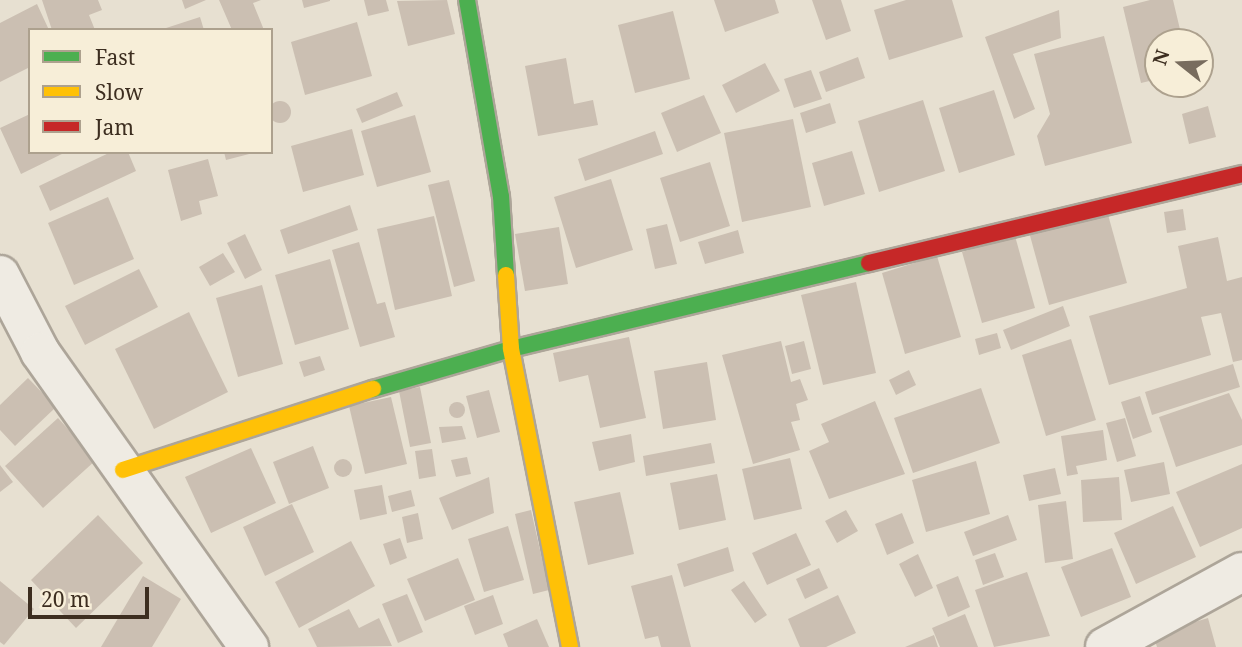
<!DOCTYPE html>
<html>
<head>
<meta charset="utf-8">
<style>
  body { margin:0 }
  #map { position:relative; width:1242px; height:647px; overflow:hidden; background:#e7e0d1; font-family:"Noto Serif",serif }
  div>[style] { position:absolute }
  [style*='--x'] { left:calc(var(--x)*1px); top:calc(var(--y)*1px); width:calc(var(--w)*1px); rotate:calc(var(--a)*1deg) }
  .building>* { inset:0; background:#cbbfb2 }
  .round { border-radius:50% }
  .roads { filter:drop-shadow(2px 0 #ada599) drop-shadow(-2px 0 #ada599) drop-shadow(0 2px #ada599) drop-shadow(0 -2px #ada599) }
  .street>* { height:38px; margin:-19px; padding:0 19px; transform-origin:19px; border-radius:19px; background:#efebe3 }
  .fast>* { height:16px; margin:-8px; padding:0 8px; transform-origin:8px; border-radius:8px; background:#4caf50 }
  .slow>* { height:16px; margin:-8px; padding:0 8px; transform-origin:8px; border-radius:8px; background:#ffc107 }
  .jam>* { height:16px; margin:-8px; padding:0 8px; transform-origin:8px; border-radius:8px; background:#c62828 }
  span { translate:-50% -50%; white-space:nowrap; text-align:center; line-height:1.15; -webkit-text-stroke:6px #f7eed8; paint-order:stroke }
  .legend { position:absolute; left:28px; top:28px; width:245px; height:126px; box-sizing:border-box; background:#f7eed8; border:2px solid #ada18e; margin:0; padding:9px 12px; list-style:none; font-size:21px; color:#3d2e20 }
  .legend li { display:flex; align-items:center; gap:14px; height:35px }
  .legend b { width:35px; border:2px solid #ada18e }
  .north { position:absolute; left:1144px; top:28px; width:70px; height:70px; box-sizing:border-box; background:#f7eed8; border:2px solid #ada18e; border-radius:50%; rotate:288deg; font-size:19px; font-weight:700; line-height:28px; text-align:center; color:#3d2e20 }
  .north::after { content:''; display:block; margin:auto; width:24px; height:32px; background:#786c5e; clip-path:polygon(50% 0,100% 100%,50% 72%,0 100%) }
  .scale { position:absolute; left:28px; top:587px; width:121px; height:32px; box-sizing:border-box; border:4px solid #3d2e20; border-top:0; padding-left:9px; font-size:21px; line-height:24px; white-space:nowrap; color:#3d2e20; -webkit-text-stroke:5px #f7eed8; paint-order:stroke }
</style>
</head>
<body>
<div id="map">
  <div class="building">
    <div style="clip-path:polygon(42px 0,98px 0,102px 10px,89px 15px,95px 30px,52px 30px)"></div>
    <div style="clip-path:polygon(182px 0,206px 0,185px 9px)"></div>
    <div style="clip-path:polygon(219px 0,261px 0,253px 3px,264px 30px,232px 30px)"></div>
    <div style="clip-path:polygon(302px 0,330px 0,330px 1px,304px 8px)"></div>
    <div style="clip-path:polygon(364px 0,386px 0,389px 11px,368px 16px)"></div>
    <div style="clip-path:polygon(447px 0,455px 34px,408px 46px,397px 1px)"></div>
    <div style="clip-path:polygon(714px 0,775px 0,779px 13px,725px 32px)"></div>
    <div style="clip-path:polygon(812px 0,841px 0,851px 31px,826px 40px)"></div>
    <div style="clip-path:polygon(906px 0,952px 0,963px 37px,889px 60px,874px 10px)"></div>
    <div style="clip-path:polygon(1150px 0,1173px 0,1183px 42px,1158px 42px,1158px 79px,1141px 83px,1123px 7px)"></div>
    <div style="clip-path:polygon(37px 4px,49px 30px,30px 30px,30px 67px,0 82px,0 23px)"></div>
    <div style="clip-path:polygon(1059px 10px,1061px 38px,1013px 54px,1035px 109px,1014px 119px,985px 37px)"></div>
    <div style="clip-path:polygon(673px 11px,690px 79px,635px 93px,618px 25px)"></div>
    <div style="clip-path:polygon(200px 17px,204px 30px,163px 30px,163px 29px)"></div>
    <div style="clip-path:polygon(357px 22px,372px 76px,305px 95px,291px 42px)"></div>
    <div style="clip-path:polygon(1104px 36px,1132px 143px,1045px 166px,1037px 136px,1050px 114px,1034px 54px)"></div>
    <div style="clip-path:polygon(858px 57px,865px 78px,826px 92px,819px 72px)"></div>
    <div style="clip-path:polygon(566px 58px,574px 104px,593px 100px,598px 125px,538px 136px,525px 66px)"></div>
    <div style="clip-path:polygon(765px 63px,780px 91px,736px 113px,722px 85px)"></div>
    <div style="clip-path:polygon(811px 70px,822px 99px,794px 108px,784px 79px)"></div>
    <div style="clip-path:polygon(994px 90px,1015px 155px,959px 173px,939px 108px)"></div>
    <div style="clip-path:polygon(397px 92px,403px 106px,362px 123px,356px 109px)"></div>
    <div style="clip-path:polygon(704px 95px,721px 133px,677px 152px,661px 113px)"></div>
    <div style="clip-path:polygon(923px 100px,945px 171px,879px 192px,858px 121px)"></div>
    <div class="round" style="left:269px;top:101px;width:22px;height:22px"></div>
    <div style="clip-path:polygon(830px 103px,836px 123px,806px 133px,800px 113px)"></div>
    <div style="clip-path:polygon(1208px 106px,1216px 137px,1189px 144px,1182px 114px)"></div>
    <div style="clip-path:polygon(30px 114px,30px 152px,66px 152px,21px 174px,0 128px)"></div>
    <div style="clip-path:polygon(415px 115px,431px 172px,377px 187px,361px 131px)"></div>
    <div style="clip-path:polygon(793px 119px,811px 207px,742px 222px,724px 133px)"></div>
    <div style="clip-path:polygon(352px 129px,364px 175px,303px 192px,291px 146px)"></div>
    <div style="clip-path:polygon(655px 131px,663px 154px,585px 181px,578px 159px)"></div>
    <div style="clip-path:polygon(852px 151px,865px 194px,824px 206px,812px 163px)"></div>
    <div style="clip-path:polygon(111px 152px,128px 152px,136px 171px,50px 211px,39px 186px)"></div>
    <div style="clip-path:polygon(224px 152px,253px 152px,253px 153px,226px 160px)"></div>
    <div style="clip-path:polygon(208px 159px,218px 196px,199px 201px,202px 214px,181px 221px,168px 170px)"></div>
    <div style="clip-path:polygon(710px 162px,730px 226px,680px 242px,660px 178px)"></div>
    <div style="clip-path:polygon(611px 179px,633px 250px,576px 268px,554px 197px)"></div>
    <div style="clip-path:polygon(449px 180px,475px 281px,454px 287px,428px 185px)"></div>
    <div style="clip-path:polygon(108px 197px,134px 259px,74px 285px,48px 223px)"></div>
    <div style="clip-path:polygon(350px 205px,358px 230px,288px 254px,280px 230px)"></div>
    <div style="clip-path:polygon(1183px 209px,1186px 230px,1167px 233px,1164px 212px)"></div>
    <div style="clip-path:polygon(1107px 211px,1127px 283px,1049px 305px,1029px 232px)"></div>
    <div style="clip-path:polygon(434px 216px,452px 296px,395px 310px,377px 229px)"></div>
    <div style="clip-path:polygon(667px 224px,677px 264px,655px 269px,646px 229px)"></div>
    <div style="clip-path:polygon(559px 227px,568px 284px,525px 291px,515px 234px)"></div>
    <div style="clip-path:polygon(738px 230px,744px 253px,705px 264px,698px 242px)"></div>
    <div style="clip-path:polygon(245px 234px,262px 270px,245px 279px,227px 243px)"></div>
    <div style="clip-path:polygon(1015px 236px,1035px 308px,982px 323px,962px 252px)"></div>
    <div style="clip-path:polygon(1218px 237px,1227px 281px,1242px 277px,1242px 360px,1233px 362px,1221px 313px,1201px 317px,1211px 355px,1109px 385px,1089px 316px,1187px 288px,1178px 246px)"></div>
    <div style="clip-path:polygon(359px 242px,377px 304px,385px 302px,395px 337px,360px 347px,332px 250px)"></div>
    <div style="clip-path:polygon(223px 253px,235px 272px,210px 286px,199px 267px)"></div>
    <div style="clip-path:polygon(937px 256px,961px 337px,905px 354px,882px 273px)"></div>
    <div style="clip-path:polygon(330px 259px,349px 329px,295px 345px,275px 275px)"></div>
    <div style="clip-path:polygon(139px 269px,158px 307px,85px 345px,65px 306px)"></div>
    <div style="clip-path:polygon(856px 282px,876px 373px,823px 385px,801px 295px)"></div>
    <div style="clip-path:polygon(262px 285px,283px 364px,238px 377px,216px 298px)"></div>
    <div style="clip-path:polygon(1063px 306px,1070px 326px,1011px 350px,1003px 330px)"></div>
    <div style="clip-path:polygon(189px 312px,228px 392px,154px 429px,115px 349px)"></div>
    <div style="clip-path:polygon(997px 333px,1001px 348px,979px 355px,975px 339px)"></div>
    <div style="clip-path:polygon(629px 337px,646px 418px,600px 428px,588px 375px,559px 382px,553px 353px)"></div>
    <div style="clip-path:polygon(1071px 339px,1096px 420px,1046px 436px,1022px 355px)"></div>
    <div style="clip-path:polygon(781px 341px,791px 382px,800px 379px,808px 400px,796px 404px,800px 420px,791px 422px,800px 450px,753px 464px,722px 355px)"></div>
    <div style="clip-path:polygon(804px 341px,811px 369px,792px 374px,785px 346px)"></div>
    <div style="clip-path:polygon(320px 356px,325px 370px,304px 377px,299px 362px)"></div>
    <div style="clip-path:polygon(707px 362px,716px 420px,663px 429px,654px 371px)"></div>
    <div style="clip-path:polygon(1233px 364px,1240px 387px,1152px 415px,1145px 392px)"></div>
    <div style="clip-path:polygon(909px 370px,916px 385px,896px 395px,889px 380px)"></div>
    <div style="clip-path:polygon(28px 378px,56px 407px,15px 446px,0 430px,0 405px)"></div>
    <div style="clip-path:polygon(420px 387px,431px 443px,410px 447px,399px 391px)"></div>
    <div style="clip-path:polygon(981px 388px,1000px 443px,913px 473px,894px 418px)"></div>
    <div style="clip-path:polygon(489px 390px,500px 432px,477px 438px,466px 396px)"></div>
    <div style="clip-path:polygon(1229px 393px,1242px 420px,1242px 445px,1176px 467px,1159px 417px)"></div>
    <div style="clip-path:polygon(1140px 396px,1152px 432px,1133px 439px,1121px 402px)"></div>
    <div style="clip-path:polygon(391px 397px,407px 464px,365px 474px,349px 406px)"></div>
    <div style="clip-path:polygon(875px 401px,905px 474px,829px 499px,809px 451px,829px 442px,821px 424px)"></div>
    <div class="round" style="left:449px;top:402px;width:16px;height:16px"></div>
    <div style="clip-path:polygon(58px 418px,96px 460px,43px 508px,5px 466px)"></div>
    <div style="clip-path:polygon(1125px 418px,1136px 456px,1117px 462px,1106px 423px)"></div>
    <div style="clip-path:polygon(462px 426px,466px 439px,442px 443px,439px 427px)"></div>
    <div style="clip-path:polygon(1103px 430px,1107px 460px,1076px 466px,1078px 474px,1067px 476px,1061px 436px)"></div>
    <div style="clip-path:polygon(631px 434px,635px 462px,599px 471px,592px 442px)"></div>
    <div style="clip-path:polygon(711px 443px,715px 463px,646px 476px,643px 456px)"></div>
    <div style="clip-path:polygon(313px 446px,329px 488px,289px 504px,273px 462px)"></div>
    <div style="clip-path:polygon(251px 448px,276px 503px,211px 533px,185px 477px)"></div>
    <div style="clip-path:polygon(432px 449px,436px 476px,419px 479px,415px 451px)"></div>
    <div style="clip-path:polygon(467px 457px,471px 474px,456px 477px,451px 460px)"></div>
    <div style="clip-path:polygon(790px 458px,802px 509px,754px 520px,742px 469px)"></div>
    <div class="round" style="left:334px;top:459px;width:18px;height:18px"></div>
    <div style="clip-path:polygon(976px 461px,990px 514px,926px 532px,912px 480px)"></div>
    <div style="clip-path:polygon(1164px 462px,1170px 494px,1131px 502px,1124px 470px)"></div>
    <div style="clip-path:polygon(1242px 464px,1242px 528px,1200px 547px,1176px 492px)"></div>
    <div style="clip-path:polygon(0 465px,13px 482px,0 492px)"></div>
    <div style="clip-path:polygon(1055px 468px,1061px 494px,1029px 501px,1023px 475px)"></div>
    <div style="clip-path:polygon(717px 474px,726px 520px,679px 530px,670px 483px)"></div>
    <div style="clip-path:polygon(489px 477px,494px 513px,452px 530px,439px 498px)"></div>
    <div style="clip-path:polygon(1119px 477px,1122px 520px,1083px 522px,1081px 480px)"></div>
    <div style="clip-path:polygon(382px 485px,387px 514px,360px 520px,354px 490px)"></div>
    <div style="clip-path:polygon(411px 490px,415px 506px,392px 512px,388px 496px)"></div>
    <div style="clip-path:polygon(620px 492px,634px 554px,588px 565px,574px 502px)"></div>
    <div style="clip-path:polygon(1066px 501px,1073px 559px,1045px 563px,1038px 505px)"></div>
    <div style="clip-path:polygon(292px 504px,314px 552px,265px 576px,243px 527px)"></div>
    <div style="clip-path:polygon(1173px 506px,1196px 557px,1136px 584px,1114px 533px)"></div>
    <div style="clip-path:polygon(531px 510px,549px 590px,533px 594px,515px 514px)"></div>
    <div style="clip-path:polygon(846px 510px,858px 531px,837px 543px,825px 521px)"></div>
    <div style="clip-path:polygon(418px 513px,423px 539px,407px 543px,402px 517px)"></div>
    <div style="clip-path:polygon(902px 513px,914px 543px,887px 555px,875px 524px)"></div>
    <div style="clip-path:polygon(98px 515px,143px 563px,76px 628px,31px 580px)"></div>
    <div style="clip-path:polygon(1008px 515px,1017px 540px,973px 556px,964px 532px)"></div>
    <div style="clip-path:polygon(508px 526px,524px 580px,484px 592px,468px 539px)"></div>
    <div style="clip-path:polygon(796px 533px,811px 565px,767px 585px,752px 553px)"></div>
    <div style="clip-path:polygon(400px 538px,407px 558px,390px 565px,383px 544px)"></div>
    <div style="clip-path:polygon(351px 541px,375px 586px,299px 628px,275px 582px)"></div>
    <div style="clip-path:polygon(728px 547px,734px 571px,684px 587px,677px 564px)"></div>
    <div style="clip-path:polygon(1112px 548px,1131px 597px,1081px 617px,1061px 567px)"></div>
    <div style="clip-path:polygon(995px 553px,1004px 577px,983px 585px,975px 560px)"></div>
    <div style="clip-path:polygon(918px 554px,933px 588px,915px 597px,899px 564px)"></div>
    <div style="clip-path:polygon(458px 558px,475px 600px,425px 621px,407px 579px)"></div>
    <div style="clip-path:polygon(819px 568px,828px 588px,805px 599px,796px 579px)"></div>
    <div style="clip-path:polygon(1027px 572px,1050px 636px,994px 647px,975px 590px)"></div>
    <div style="clip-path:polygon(672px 575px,691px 647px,661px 647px,658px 636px,645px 639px,631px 586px)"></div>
    <div style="clip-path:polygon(143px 576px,181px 599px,152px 647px,101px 647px)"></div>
    <div style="clip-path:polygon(958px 576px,970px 607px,948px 617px,936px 585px)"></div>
    <div style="clip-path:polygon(0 581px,34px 609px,4px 645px,0 642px)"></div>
    <div style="clip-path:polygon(744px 581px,767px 615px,755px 623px,731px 590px)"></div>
    <div style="clip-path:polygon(407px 594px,423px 632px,398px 643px,382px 604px)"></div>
    <div style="clip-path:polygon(493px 595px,503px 624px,475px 635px,464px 606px)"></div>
    <div style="clip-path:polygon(838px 595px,856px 633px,826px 647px,800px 647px,788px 619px)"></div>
    <div style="clip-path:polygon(349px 609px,359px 628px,379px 618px,392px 646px,317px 647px,308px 629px)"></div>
    <div style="clip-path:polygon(965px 614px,978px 647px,940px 647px,932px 628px)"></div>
    <div style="clip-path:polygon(1208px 618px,1216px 647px,1157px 647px,1153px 635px)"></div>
    <div style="clip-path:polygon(537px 619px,549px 647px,508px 647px,503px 634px)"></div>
    <div style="clip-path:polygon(934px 635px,938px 647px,905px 647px)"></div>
  </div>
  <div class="roads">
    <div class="street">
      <div style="--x:0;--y:275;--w:87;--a:62.5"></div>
      <div style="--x:40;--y:352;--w:362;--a:54.7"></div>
      <div style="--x:1105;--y:647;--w:156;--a:-28.7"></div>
    </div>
    <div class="fast">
      <div style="--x:467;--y:0;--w:199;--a:80.2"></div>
      <div style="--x:501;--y:196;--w:79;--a:86.4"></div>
      <div style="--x:373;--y:389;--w:144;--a:-16.2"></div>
      <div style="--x:511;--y:349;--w:368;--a:-13.5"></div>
    </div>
    <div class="slow">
      <div style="--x:506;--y:275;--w:74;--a:86.1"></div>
      <div style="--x:511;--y:349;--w:304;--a:78.8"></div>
      <div style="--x:123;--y:470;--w:263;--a:-18"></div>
    </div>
    <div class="jam">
      <div style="--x:869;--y:263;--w:383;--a:-13.4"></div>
    </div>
  </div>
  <ul class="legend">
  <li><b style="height:9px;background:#4caf50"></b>Fast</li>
  <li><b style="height:9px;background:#ffc107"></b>Slow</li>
  <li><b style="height:9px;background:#c62828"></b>Jam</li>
  </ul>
  <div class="north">N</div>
  <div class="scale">20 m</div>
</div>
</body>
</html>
